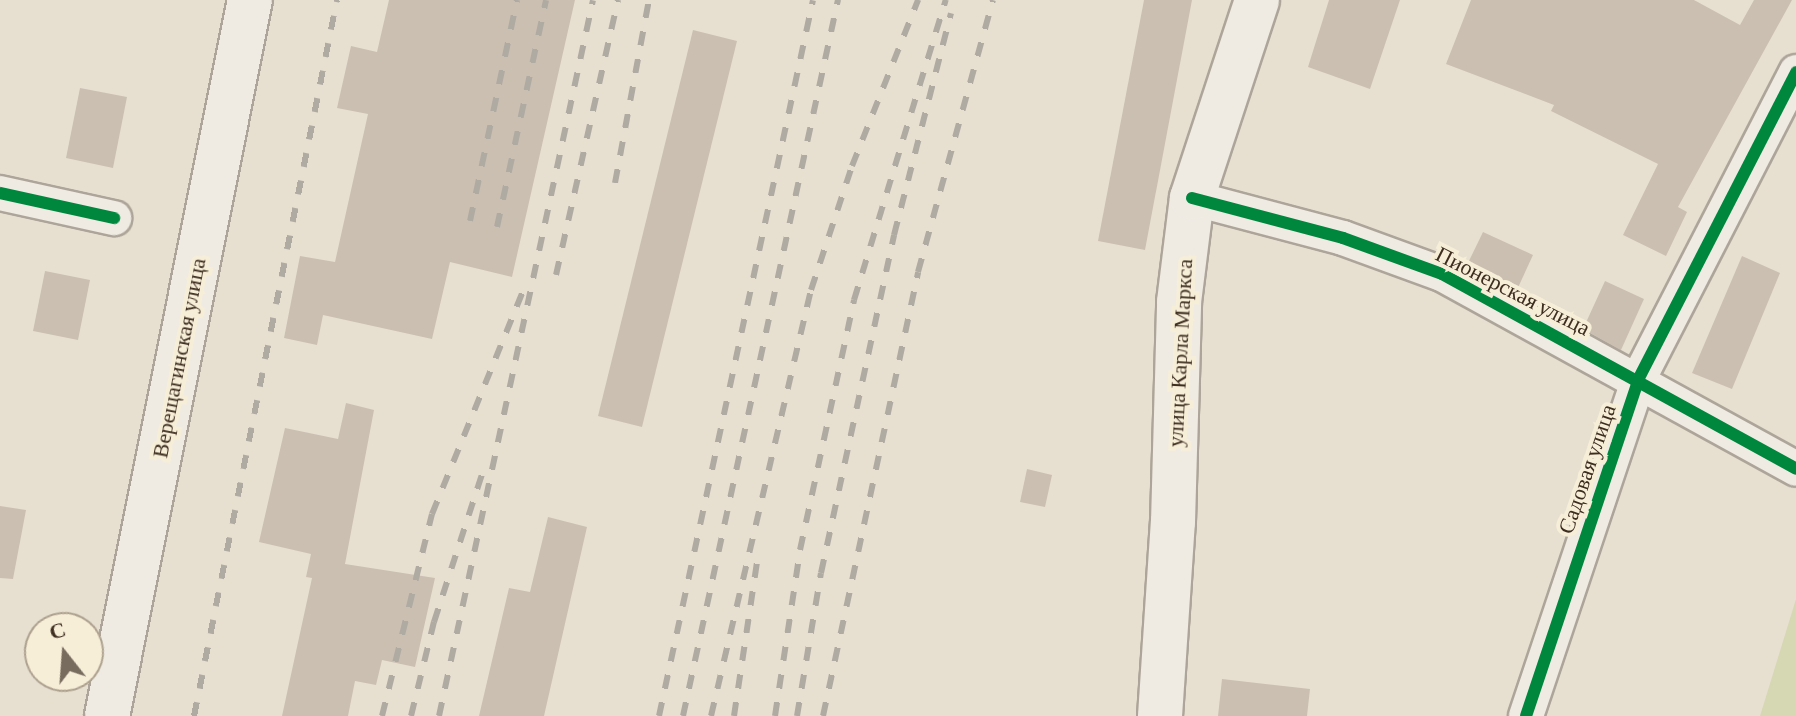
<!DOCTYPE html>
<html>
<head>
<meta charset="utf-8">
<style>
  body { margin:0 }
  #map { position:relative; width:1796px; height:716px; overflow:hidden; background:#e7e0d1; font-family:"Crimson Pro",serif }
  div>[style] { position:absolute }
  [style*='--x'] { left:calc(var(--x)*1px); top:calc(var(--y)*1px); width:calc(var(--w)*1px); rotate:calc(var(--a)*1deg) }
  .green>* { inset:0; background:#d6d7b3 }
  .building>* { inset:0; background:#cbbfb2 }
  .roads { filter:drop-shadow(2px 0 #ada599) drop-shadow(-2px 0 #ada599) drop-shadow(0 2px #ada599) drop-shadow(0 -2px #ada599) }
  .minor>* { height:34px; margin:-17px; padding:0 17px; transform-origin:17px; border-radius:17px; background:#efebe3 }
  .secondary>* { height:44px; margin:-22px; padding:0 22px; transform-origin:22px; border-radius:22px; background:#efebe3 }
  .rail>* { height:6px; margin-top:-3px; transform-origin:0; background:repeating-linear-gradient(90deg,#afaaa2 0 14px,transparent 0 28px) }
  .cycleway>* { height:12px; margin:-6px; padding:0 6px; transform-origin:6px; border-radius:6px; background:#00873e }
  span { translate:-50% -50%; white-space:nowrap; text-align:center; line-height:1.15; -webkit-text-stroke:8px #f7eed8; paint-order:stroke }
  .street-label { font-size:22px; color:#3d2e20 }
  .north { position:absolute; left:24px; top:612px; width:80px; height:80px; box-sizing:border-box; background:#f7eed8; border:2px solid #ada18e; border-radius:50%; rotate:343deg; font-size:22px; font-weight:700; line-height:32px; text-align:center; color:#3d2e20 }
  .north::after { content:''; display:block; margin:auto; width:28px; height:36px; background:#786c5e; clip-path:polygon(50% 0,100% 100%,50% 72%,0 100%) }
</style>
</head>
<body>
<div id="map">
  <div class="green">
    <div style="clip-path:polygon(1796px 599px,1796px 716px,1760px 716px)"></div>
  </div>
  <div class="building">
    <div style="clip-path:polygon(389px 0,575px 0,512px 277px,450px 262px,432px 339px,323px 315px,317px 345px,284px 338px,300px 256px,335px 262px,368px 114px,337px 108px,351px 46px,377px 52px)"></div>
    <div style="clip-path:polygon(1144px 0,1192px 0,1145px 250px,1098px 241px)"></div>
    <div style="clip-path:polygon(1329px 0,1400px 0,1370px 89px,1308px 67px)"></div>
    <div style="clip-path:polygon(1471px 0,1694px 0,1740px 25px,1754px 0,1792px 0,1678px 207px,1687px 212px,1666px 256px,1623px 235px,1658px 164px,1551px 111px,1554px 105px,1446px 64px)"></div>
    <div style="clip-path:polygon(693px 30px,737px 41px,642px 427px,598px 416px)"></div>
    <div style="clip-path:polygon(80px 88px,127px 97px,113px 168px,66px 158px)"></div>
    <div style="clip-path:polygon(1483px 232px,1533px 255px,1516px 292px,1467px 265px)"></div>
    <div style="clip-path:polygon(1742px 256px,1780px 273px,1732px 389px,1692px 373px)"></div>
    <div style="clip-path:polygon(45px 271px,90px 280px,78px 340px,33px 331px)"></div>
    <div style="clip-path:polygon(1605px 281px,1644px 299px,1621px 350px,1583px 329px)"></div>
    <div style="clip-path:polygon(346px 403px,374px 410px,345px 564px,435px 578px,415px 667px,382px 660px,376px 685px,355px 681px,348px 716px,282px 716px,312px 578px,306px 577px,311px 554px,259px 542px,285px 428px,338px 439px)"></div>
    <div style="clip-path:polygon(1027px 469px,1052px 475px,1045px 507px,1020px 502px)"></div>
    <div style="clip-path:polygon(0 506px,26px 510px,13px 579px,0 578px)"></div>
    <div style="clip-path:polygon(548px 517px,587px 527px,544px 716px,479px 716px,509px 588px,530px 592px)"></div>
    <div style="clip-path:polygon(1222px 679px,1310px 689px,1307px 716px,1218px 716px)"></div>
  </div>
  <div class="roads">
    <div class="minor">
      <div style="--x:0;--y:193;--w:117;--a:12.4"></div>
      <div style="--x:1192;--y:198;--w:156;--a:14.8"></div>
      <div style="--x:1343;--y:238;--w:105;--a:20"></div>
      <div style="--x:1442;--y:274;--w:404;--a:28.8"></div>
      <div style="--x:1526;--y:716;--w:356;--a:-71.5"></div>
      <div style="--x:1639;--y:378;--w:344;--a:-62.8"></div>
    </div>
    <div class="secondary">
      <div style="--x:107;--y:716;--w:730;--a:-78.71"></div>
      <div style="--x:1160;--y:716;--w:194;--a:-86.2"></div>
      <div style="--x:1173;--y:522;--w:220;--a:-88.4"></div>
      <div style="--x:1179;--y:302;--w:105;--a:-82.9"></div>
      <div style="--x:1192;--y:198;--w:208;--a:-71.8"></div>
    </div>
  </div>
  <div class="rail">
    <div style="--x:615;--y:183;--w:186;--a:-79.5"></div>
    <div style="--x:470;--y:221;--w:226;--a:-78"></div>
    <div style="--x:497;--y:227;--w:232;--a:-77.8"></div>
    <div style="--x:556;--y:275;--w:282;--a:-77.3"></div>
    <div style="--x:194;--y:716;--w:730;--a:-78.71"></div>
    <div style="--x:382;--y:716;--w:208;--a:-76.1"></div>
    <div style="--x:432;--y:514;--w:244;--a:-67.8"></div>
    <div style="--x:411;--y:716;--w:97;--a:-76.3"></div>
    <div style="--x:434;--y:622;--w:156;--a:-72"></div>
    <div style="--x:439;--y:716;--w:732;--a:-77.86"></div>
    <div style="--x:659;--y:716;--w:732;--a:-77.86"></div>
    <div style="--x:683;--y:716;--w:733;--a:-77.79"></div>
    <div style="--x:711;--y:716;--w:438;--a:-76.8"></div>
    <div style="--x:811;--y:290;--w:131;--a:-71.7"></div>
    <div style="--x:852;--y:166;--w:179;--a:-68.3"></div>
    <div style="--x:734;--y:716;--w:155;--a:-81.5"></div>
    <div style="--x:775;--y:716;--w:168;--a:-81.4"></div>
    <div style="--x:800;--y:550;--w:256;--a:-77.8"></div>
    <div style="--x:854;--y:300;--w:314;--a:-73"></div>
    <div style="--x:797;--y:716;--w:145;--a:-80.5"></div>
    <div style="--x:821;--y:573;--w:346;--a:-77.8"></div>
    <div style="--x:894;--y:235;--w:229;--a:-75.6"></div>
    <div style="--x:823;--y:716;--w:454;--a:-77.9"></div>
    <div style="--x:918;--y:272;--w:282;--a:-74.6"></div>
  </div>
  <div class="cycleway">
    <div style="--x:0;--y:193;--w:117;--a:12.4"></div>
    <div style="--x:1192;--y:198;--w:156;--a:14.8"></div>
    <div style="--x:1343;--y:238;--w:105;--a:20"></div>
    <div style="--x:1442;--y:274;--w:404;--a:28.8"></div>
    <div style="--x:1526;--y:716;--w:356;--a:-71.5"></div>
    <div style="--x:1639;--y:378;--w:344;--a:-62.8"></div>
  </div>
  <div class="street-label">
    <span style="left:1513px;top:291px;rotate:27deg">Пионерская улица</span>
    <span style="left:1180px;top:353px;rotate:-87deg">улица Карла Маркса</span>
    <span style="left:179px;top:358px;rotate:-79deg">Верещагинская улица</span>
    <span style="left:1587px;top:469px;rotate:-71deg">Садовая улица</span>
  </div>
  <div class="north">С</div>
</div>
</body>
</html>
